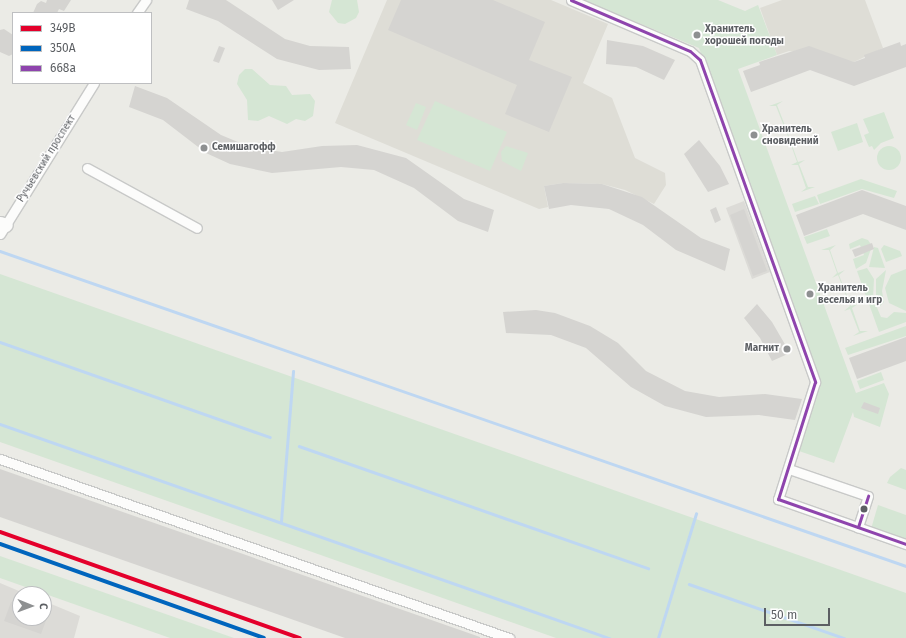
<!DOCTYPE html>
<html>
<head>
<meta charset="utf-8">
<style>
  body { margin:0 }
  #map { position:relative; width:906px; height:638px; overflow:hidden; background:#ebebe6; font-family:"Fira Sans",sans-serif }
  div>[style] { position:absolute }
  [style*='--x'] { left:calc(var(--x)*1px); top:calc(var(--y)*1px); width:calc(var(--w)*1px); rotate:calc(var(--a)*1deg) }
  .industrial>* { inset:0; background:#dcdbd7 }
  .education>* { inset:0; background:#deddd6 }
  .green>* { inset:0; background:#d5e6d4 }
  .round { border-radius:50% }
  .stream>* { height:2.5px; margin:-1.25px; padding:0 1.25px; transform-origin:1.25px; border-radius:1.25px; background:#bed7f2 }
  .building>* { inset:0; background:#d5d4d1 }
  .roads { filter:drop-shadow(1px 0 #c8c9c8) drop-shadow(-1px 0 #c8c9c8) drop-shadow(0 1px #c8c9c8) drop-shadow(0 -1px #c8c9c8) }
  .street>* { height:9px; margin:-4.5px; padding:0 4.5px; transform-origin:4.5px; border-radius:4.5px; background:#fcfcfb }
  .secondary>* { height:13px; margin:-6.5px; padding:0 6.5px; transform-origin:6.5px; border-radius:6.5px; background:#fcfcfb }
  .bus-1>* { height:3px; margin:-1.5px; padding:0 1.5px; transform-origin:1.5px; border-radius:1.5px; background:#8e44ad }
  .rail-1>* { height:4px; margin:-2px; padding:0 2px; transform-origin:2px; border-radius:2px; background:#e4002b }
  .rail-2>* { height:4px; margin:-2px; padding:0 2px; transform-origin:2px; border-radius:2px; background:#0065bd }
  .dots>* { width:11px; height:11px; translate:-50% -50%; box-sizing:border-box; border:2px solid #fff; border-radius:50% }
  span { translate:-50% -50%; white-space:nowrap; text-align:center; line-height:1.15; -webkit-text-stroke:3px #fff; paint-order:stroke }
  .poi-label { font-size:10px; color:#5c5f63; font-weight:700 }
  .left { translate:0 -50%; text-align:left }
  .right { translate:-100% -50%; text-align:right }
  .street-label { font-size:10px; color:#5c5f63 }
  .legend { position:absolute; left:12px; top:12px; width:140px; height:72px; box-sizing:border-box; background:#fff; border:1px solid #bebfc1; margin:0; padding:5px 7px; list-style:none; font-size:12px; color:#5c5f63 }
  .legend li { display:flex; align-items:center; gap:8px; height:20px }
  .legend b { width:20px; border:1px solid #bebfc1 }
  .north { position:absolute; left:12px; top:586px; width:40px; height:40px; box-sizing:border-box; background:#fff; border:1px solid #bebfc1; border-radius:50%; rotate:91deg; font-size:11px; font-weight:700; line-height:16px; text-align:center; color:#5c5f63 }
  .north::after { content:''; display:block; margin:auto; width:14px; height:18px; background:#8e9091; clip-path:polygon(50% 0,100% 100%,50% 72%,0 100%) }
  .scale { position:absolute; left:764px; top:608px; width:66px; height:18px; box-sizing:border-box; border:2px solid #5c5f63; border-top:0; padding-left:5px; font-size:12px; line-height:14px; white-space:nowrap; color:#5c5f63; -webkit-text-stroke:3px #fff; paint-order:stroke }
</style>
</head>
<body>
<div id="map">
  <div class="industrial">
    <div style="clip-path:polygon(744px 201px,770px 272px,752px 279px,726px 208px)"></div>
    <div style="clip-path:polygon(0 583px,26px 594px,20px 594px,20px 618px,44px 618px,44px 601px,80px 616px,74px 638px,0 638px)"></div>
  </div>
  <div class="education">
    <div style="clip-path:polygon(387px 0,551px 0,608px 24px,583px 83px,612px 98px,635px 158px,665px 173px,666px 185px,654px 204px,625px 190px,602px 184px,563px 183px,544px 186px,548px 207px,539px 209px,335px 123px)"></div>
    <div style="clip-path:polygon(782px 0,865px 0,883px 48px,854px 62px,789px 51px,777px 55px,760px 8px)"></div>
  </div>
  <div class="green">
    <div style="clip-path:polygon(332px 0,357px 0,359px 12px,356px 18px,345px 24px,338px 23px,329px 12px)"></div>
    <div style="clip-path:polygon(583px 0,718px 0,745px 11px,758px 5px,777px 55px,738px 69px,856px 393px,884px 383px,889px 394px,880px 427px,854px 417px,853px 412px,834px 463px,796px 450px,819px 378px,699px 48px)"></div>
    <div style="clip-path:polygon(245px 69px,252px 69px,270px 85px,286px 86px,292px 95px,310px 94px,315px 101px,313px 116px,305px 121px,296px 119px,287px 124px,269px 116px,258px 121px,248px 120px,247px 100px,237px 84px,239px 75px)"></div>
    <div style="clip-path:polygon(435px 101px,507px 132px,490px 171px,417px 140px)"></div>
    <div style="clip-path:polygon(783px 101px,777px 105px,786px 128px,793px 126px,787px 131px,798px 162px,805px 160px,799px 164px,808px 187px,815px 187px,801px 192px,806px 188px,798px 165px,791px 165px,797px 162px,786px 131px,779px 133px,785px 129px,776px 106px,769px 106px)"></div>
    <div style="clip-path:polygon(416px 103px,426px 107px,417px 130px,406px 125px)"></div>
    <div style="clip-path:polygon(884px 112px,894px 138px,881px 143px,874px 150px,872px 146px,869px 147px,864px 135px,869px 133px,863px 119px)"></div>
    <div style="clip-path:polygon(857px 123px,863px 142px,838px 151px,831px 132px)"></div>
    <div class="round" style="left:877px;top:146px;width:24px;height:24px"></div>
    <div style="clip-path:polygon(506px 146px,528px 153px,521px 171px,502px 161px,501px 152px)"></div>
    <div style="clip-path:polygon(861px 179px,897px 191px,894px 198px,862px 189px,820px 204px,817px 195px)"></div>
    <div style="clip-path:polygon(815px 196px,819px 204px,795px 212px,792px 204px)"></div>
    <div style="clip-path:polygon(827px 229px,830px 236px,807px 244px,804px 237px)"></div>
    <div style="clip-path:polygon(862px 238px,868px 240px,872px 246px,866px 263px,856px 269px,853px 259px,864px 255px,860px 245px,850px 249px,849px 244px)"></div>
    <div style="clip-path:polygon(836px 245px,830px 250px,838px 273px,845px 270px,839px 275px,851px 306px,858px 304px,852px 308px,860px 331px,868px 331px,853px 336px,859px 332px,850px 309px,844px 311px,850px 306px,838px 275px,832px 278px,837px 273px,829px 250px,821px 250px)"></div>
    <div style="clip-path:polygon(884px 245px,900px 251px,902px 256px,886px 262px,881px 249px)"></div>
    <div style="clip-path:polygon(874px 247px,878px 248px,885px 268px,869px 267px)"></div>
    <div style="clip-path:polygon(867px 268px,874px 279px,873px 298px,868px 302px,857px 271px)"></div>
    <div style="clip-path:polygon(906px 269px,906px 311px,889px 303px,885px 288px,891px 275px)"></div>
    <div style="clip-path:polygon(886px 270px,882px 291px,884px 302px,880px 306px,876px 300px,876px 279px)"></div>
    <div style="clip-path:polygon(0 274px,906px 593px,906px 638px,556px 638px,0 442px)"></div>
    <div style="clip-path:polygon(875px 303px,881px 317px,887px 318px,894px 312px,906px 313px,906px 322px,879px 332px,869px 304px)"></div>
    <div style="clip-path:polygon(906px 326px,906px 336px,848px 355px,845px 348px)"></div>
    <div style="clip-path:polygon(881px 372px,884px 380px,860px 389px,857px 381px)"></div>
    <div style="clip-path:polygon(901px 468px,906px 470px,906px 490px,887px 483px,890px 477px)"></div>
    <div style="clip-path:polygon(878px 505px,906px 515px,906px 541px,871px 529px)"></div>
    <div style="clip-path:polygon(0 556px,234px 638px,170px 638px,0 578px)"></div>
  </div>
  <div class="stream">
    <div style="--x:0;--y:251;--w:959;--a:19.17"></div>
    <div style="--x:0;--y:342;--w:286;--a:19.4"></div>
    <div style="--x:0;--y:424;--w:646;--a:19.36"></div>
    <div style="--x:299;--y:446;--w:370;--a:19.3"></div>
    <div style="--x:281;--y:521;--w:150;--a:-85.4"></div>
    <div style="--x:689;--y:584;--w:164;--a:19.2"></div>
    <div style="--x:658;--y:638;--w:130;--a:-73"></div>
  </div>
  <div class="building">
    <div style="clip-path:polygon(47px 0,71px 0,64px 11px,59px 9px,57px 13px,33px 13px,37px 4px,41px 1px,46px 3px)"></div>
    <div style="clip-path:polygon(189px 0,226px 0,285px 39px,310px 46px,349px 47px,351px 69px,319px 70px,277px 59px,218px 21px,186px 9px)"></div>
    <div style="clip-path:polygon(272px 0,294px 0,278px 10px)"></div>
    <div style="clip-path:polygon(401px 0,493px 0,545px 22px,529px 60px,572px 77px,549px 132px,505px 114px,517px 85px,388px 30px)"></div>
    <div style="clip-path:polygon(4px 29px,13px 35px,13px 54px,9px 56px,0 52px,0 30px)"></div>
    <div style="clip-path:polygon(607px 40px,643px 46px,675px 60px,664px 80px,636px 67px,606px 64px)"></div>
    <div style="clip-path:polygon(900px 42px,901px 46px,906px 44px,906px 67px,854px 86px,810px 70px,751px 92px,743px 71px,760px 65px,759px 62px,809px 46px,854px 62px,865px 58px,864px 55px)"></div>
    <div style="clip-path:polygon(219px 46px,225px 48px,219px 63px,213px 61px)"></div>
    <div style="clip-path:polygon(135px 86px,167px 98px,221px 135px,250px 147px,282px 152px,322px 146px,357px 145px,406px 158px,464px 199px,494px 210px,488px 232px,458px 221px,414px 188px,374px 170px,341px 167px,272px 173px,230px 164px,206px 153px,163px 120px,129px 107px)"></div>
    <div style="clip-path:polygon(699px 140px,720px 166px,729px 184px,708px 192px,684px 154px)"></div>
    <div style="clip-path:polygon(563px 183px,602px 184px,642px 197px,701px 238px,730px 249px,725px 271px,676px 250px,643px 225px,609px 209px,571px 205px,549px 209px,544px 186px)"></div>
    <div style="clip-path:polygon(862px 190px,906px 206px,906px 230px,863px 214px,804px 236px,796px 215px)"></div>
    <div style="clip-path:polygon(716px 207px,721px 220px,715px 223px,710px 210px)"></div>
    <div style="clip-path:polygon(744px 209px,767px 271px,753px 276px,730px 215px)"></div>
    <div style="clip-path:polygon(872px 243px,874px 249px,855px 257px,852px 250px)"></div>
    <div style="clip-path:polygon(757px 304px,772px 322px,790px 353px,772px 361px,760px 338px,744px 318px)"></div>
    <div style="clip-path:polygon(536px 310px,555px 313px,590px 326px,618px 343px,646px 371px,685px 391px,719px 397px,765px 394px,802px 399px,795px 420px,759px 415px,706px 417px,665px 406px,631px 387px,586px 348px,551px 335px,506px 333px,503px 312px)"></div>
    <div style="clip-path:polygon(906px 337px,906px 361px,857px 379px,849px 358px)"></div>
    <div style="clip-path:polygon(864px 402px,880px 408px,878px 414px,861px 408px)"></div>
    <div style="clip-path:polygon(0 469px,480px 637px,480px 638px,345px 638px,0 517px)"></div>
    <div style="clip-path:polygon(11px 602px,20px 605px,20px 618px,47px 618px,41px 634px,4px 621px)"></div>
  </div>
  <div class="roads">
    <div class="street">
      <div style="--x:571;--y:0;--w:129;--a:23.2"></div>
      <div style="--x:690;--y:51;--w:13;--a:42"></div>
      <div style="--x:700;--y:60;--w:342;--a:70.3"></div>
      <div style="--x:815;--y:382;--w:123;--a:107.5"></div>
      <div style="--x:778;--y:499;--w:136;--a:19.4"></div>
      <div style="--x:137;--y:13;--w:16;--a:-55"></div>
      <div style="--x:87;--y:168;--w:125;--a:28.6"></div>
      <div style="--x:0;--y:234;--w:178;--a:-58.1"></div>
      <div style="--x:0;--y:459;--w:540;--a:19.38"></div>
      <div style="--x:789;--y:469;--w:83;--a:18.9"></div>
      <div style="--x:868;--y:496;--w:33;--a:108"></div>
    </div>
    <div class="secondary">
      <div style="--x:0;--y:223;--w:6;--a:18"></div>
    </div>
  </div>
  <div class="bus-1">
    <div style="--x:571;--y:0;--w:129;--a:23.2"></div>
    <div style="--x:690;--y:51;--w:13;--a:42"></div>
    <div style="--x:700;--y:60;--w:342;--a:70.3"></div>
    <div style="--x:815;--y:382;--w:123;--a:107.5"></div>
    <div style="--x:778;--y:499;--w:136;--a:19.4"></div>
    <div style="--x:858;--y:527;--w:33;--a:-72"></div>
  </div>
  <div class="rail-1">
    <div style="--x:0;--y:532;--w:318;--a:19.5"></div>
  </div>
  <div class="rail-2">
    <div style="--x:0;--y:544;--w:280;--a:19.6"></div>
  </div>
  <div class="dots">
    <div style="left:697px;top:35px;background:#8e9091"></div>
    <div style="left:754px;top:135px;background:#8e9091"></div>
    <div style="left:204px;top:148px;background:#8e9091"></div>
    <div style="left:810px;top:294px;background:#8e9091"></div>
    <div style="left:787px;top:349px;background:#8e9091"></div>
    <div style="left:864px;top:509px;background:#5c5f63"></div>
  </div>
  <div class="poi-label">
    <span class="left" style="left:705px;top:35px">Хранитель<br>хорошей погоды</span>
    <span class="left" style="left:762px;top:135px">Хранитель<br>сновидений</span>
    <span class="left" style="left:212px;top:148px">Семишагофф</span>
    <span class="left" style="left:818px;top:294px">Хранитель<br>веселья и игр</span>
    <span class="right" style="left:779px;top:349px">Магнит</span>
  </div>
  <div class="street-label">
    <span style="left:47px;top:159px;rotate:-58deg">Ручьевский проспект</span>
  </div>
  <ul class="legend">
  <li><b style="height:5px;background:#e4002b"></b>349В</li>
  <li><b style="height:5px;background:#0065bd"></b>350А</li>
  <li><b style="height:5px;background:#8e44ad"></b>668а</li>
  </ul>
  <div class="north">С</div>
  <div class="scale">50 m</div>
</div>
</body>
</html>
